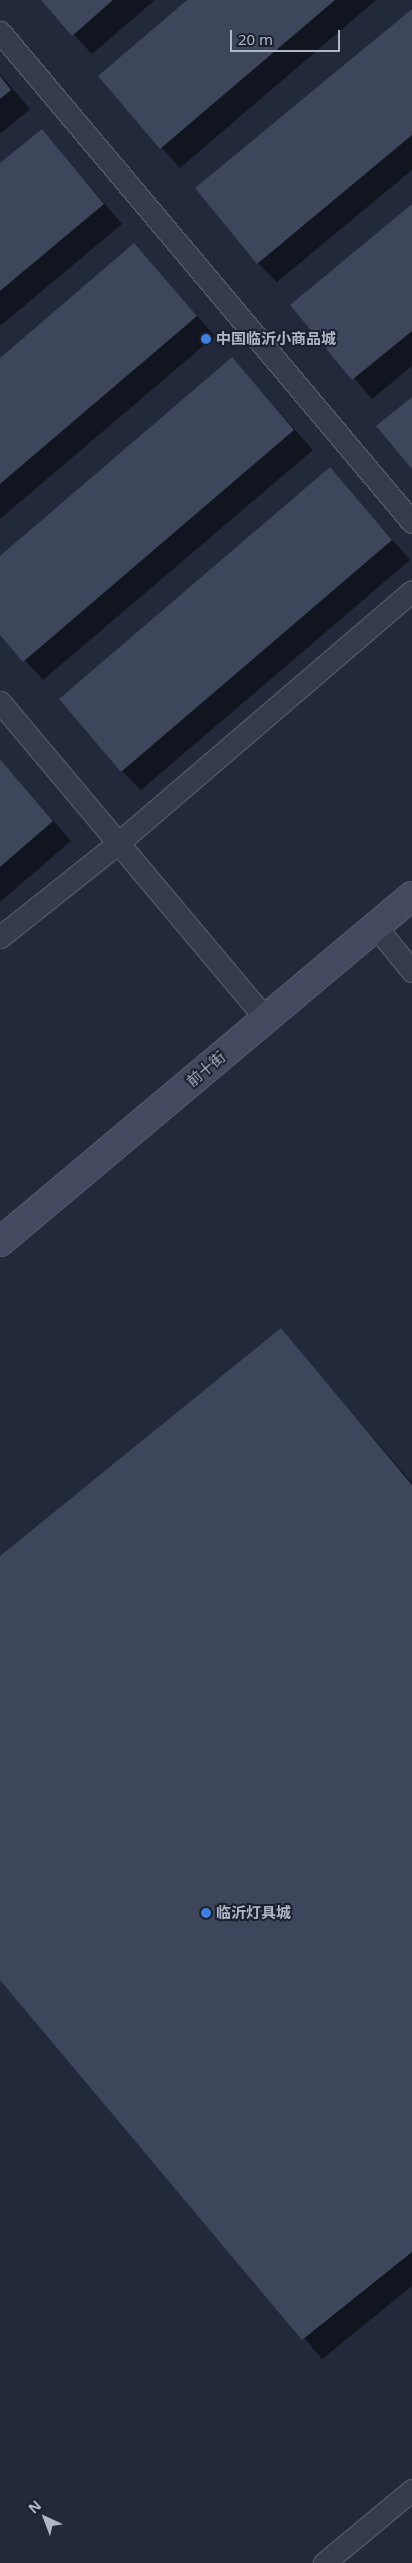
<!DOCTYPE html>
<html>
<head>
<meta charset="utf-8">
<style>
  body { margin:0 }
  #map { position:relative; width:412px; height:2563px; overflow:hidden; background:#21293a; font-family:"Noto Sans","Noto Sans SC",sans-serif }
  div>[style] { position:absolute }
  [style*='--x'] { left:calc(var(--x)*1px); top:calc(var(--y)*1px); width:calc(var(--w)*1px); rotate:calc(var(--a)*1deg) }
  .shadow>* { inset:0; background:#0007 }
  .building>* { inset:0; background:#3d465b }
  .roads { filter:drop-shadow(1px 0 #505665) drop-shadow(-1px 0 #505665) drop-shadow(0 1px #505665) drop-shadow(0 -1px #505665) }
  .service>* { height:21px; margin:-10.5px; padding:0 10.5px; transform-origin:10.5px; border-radius:10.5px; background:#353b4b }
  .secondary>* { height:28px; margin:-14px; padding:0 14px; transform-origin:14px; border-radius:14px; background:#43495e }
  .dots>* { width:14px; height:14px; translate:-50% -50%; box-sizing:border-box; border:2px solid #1a202f; border-radius:50% }
  span { translate:-50% -50%; white-space:nowrap; text-align:center; line-height:1.15; -webkit-text-stroke:4px #1a202f; paint-order:stroke }
  .poi-label { font-size:15px; color:#b0b6c7; font-weight:700 }
  .left { translate:0 -50%; text-align:left }
  .street-label { font-size:15px; color:#b0b6c7 }
  .north { position:absolute; left:20px; top:2493px; width:50px; height:50px; -webkit-text-stroke:4px #1a202f; paint-order:stroke; rotate:317deg; font-size:14px; font-weight:700; line-height:20px; text-align:center; color:#b0b6c7 }
  .north::after { content:''; display:block; margin:auto; width:18px; height:22px; background:#b0b6c7; clip-path:polygon(50% 0,100% 100%,50% 72%,0 100%) }
  .scale { position:absolute; left:230px; top:30px; width:110px; height:22px; box-sizing:border-box; border:2px solid #b0b6c7; border-top:0; padding-left:6px; font-size:15px; line-height:18px; white-space:nowrap; color:#b0b6c7; -webkit-text-stroke:4px #1a202f; paint-order:stroke }
</style>
</head>
<body>
<div id="map">
  <div class="shadow">
    <div style="clip-path:polygon(42px 0,155px 0,92px 54px)"></div>
    <div style="clip-path:polygon(189px 0,376px 0,180px 168px,100px 77px)"></div>
    <div style="clip-path:polygon(412px 10px,412px 170px,277px 282px,258px 263px)"></div>
    <div style="clip-path:polygon(0 74px,30px 109px,0 134px)"></div>
    <div style="clip-path:polygon(42px 130px,122px 224px,0 326px,0 165px)"></div>
    <div style="clip-path:polygon(412px 206px,412px 366px,372px 399px,292px 306px)"></div>
    <div style="clip-path:polygon(134px 245px,215px 336px,0 519px,0 359px)"></div>
    <div style="clip-path:polygon(232px 359px,313px 450px,43px 680px,0 633px,0 557px)"></div>
    <div style="clip-path:polygon(330px 469px,410px 560px,141px 790px,122px 771px)"></div>
    <div style="clip-path:polygon(0 759px,71px 841px,0 902px)"></div>
    <div style="clip-path:polygon(281px 1330px,412px 1483px,412px 2286px,322px 2359px,0 1978px,0 1557px)"></div>
  </div>
  <div class="building">
    <div style="clip-path:polygon(41px 0,113px 0,72px 36px)"></div>
    <div style="clip-path:polygon(187px 0,335px 0,160px 149px,98px 76px)"></div>
    <div style="clip-path:polygon(412px 9px,412px 135px,257px 264px,195px 188px)"></div>
    <div style="clip-path:polygon(0 76px,11px 90px,0 99px)"></div>
    <div style="clip-path:polygon(42px 129px,104px 204px,0 291px,0 163px)"></div>
    <div style="clip-path:polygon(412px 204px,412px 331px,352px 380px,290px 305px)"></div>
    <div style="clip-path:polygon(134px 243px,197px 316px,0 484px,0 358px)"></div>
    <div style="clip-path:polygon(232px 357px,294px 430px,23px 662px,0 635px,0 556px)"></div>
    <div style="clip-path:polygon(412px 397px,412px 469px,376px 426px)"></div>
    <div style="clip-path:polygon(330px 467px,392px 540px,121px 772px,59px 699px)"></div>
    <div style="clip-path:polygon(0 759px,53px 821px,0 867px)"></div>
    <div style="clip-path:polygon(281px 1328px,412px 1485px,412px 2252px,302px 2340px,0 1980px,0 1556px)"></div>
  </div>
  <div class="roads">
    <div class="service">
      <div style="--x:0;--y:32;--w:640;--a:49.94"></div>
      <div style="--x:0;--y:702;--w:414;--a:50"></div>
      <div style="--x:376;--y:927;--w:57;--a:50.7"></div>
      <div style="--x:0;--y:937;--w:151;--a:-38.5"></div>
      <div style="--x:118;--y:843;--w:387;--a:-40.6"></div>
      <div style="--x:324;--y:2563;--w:114;--a:-39.7"></div>
    </div>
    <div class="secondary">
      <div style="--x:0;--y:1242;--w:538;--a:-40.02"></div>
    </div>
  </div>
  <div class="dots">
    <div style="left:206px;top:339px;background:#3f7fe0"></div>
    <div style="left:206px;top:1913px;background:#3f7fe0"></div>
  </div>
  <div class="poi-label">
    <span class="left" style="left:216px;top:339px">中国临沂小商品城</span>
    <span class="left" style="left:216px;top:1913px">临沂灯具城</span>
  </div>
  <div class="street-label">
    <span style="left:206px;top:1069px;rotate:-40deg">前十街</span>
  </div>
  <div class="north">N</div>
  <div class="scale">20 m</div>
</div>
</body>
</html>
